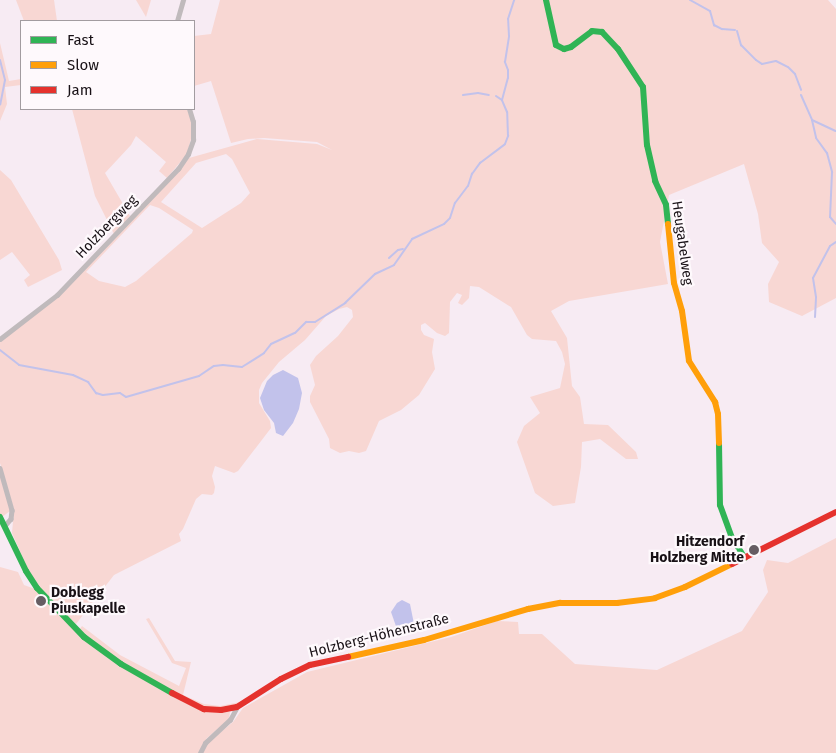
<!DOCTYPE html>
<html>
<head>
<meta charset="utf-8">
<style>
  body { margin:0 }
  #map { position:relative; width:836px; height:753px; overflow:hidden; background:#f7ebf3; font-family:"Fira Sans",sans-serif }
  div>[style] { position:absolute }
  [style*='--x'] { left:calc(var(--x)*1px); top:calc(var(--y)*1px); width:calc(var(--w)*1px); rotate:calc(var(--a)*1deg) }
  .green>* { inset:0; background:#f8d7d3 }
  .water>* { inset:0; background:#c2c2eb }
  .stream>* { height:2px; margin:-1px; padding:0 1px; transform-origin:1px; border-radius:1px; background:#c2c2eb }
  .street>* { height:4.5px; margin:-2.25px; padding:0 2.25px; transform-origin:2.25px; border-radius:2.25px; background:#c0babc }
  .fast>* { height:6px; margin:-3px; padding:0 3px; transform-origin:3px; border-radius:3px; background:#30b455 }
  .slow>* { height:6px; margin:-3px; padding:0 3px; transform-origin:3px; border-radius:3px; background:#ff9f0a }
  .jam>* { height:6px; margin:-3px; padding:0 3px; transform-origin:3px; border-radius:3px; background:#e5322d }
  .dots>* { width:14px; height:14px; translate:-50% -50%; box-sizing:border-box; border:2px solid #fef9fc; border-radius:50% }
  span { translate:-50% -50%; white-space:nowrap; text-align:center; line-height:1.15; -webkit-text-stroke:4.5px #fef9fc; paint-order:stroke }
  .street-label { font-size:14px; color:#181116 }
  .poi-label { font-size:14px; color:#181116; font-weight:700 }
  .right { translate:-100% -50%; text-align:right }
  .left { translate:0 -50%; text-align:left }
  .legend { position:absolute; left:20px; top:20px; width:175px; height:90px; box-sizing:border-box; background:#fef9fc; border:1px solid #a29ca0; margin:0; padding:6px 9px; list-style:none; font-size:15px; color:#181116 }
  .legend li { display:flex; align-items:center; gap:10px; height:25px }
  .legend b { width:25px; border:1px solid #a29ca0 }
</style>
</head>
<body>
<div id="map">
  <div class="green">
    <div style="clip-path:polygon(16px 0,54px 0,57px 21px,24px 21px)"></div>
    <div style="clip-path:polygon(136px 0,151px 0,146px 17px)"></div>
    <div style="clip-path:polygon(evenodd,220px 0,828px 0,836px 9px,836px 298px,802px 316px,769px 302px,768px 284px,779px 262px,762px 243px,758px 214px,744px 164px,669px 195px,660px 242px,668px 284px,569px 301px,551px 311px,567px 338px,572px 386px,580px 397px,584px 424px,608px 425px,636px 452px,638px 459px,626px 459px,600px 439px,582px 442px,581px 467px,575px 503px,553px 506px,535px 493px,517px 442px,524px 426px,540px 413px,530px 397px,560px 388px,565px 364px,562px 352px,556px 341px,532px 339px,527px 335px,511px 307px,479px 287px,470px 286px,469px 298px,462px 305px,458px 303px,462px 295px,457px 293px,450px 302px,449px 333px,445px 336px,437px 333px,425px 323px,421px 325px,421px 330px,424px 335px,434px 339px,432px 352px,435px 369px,419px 395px,401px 410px,379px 421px,366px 451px,359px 453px,349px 451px,340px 453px,330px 448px,329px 439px,310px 402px,310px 396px,315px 385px,310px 365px,316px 356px,338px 336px,353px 317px,352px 310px,347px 307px,339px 309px,326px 316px,305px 340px,279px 362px,262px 383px,259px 390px,259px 403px,270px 421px,271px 428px,238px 471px,234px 473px,215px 466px,212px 476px,215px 487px,214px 493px,212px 495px,202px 494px,196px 499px,183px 529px,179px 534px,181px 541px,114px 575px,76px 624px,42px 593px,26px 565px,12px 533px,14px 510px,0 463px,0 341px,58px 296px,189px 158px,257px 139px,317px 144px,332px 150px,317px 142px,264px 138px,248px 139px,231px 143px,211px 81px,194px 86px,194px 36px,211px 34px,220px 0,226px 154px,232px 159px,250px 193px,241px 203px,202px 228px,161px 202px,196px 163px,226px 154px,220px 0,150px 205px,159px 208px,193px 230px,192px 233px,136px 281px,125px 287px,99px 281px,86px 272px,150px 205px)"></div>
    <div style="clip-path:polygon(0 43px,9px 81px,21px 79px,21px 85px,5px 87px,7px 104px,0 121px)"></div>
    <div style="clip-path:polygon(72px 109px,187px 109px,192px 122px,191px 139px,187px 154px,167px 178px,159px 171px,166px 162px,136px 136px,131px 145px,105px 173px,130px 216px,114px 234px,95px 196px)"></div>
    <div style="clip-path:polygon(0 170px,11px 180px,59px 260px,62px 270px,28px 287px,24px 280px,30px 275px,12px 252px,0 260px)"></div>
    <div style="clip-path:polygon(0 473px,10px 511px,2px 517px,0 514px)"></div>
    <div style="clip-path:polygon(836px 538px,836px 753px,0 753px,0 567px,18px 572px,24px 585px,35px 589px,83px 638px,186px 703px,230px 712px,229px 719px,206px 739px,211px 740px,233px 722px,243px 708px,307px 672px,451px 637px,497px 621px,518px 622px,519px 634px,542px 634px,575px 664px,657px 670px,742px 631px,768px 592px,763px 570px,767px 560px,788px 563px)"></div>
    <div style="clip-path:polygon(149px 618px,175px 661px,191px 662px,183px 695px,204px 704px,220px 706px,240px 702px,288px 670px,237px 704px,215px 708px,198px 705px,122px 662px,79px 630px,82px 626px,120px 655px,179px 686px,186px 668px,172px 663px,146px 619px)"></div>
  </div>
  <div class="water">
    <div style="clip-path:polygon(283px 370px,298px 378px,302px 393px,299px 409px,293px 423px,283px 436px,276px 433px,274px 423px,264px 410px,260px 398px,267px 381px,273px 375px)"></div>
    <div style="clip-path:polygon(402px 600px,410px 604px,414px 624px,397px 629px,391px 612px,397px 603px)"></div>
  </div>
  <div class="stream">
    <div style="--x:690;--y:0;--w:23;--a:29"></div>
    <div style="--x:710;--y:11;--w:15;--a:74"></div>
    <div style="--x:714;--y:25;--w:9;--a:27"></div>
    <div style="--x:722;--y:29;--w:13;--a:4"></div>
    <div style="--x:737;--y:31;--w:15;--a:74"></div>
    <div style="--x:741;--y:45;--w:21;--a:45"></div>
    <div style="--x:756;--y:60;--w:7;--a:34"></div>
    <div style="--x:762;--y:64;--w:14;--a:-12"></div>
    <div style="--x:776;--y:61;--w:13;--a:27"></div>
    <div style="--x:788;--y:67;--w:10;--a:45"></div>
    <div style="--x:795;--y:74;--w:17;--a:69"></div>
    <div style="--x:0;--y:60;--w:21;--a:76"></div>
    <div style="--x:5;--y:80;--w:25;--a:101"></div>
    <div style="--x:463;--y:95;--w:15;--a:-8"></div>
    <div style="--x:478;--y:93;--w:11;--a:10"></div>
    <div style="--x:801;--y:95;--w:27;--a:66"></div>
    <div style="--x:812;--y:120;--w:26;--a:25"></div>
    <div style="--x:496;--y:96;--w:7;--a:34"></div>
    <div style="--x:812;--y:120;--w:18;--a:77"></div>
    <div style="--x:816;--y:138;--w:19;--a:54"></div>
    <div style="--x:827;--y:153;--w:20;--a:75"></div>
    <div style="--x:832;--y:172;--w:45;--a:92.5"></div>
    <div style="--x:830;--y:217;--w:9;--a:49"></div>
    <div style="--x:389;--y:258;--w:12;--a:-42"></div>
    <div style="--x:398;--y:250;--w:5;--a:-11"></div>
    <div style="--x:815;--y:317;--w:20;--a:-87"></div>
    <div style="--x:816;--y:297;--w:19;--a:-99"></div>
    <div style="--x:813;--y:278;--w:36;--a:-62"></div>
    <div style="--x:830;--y:246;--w:7;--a:-34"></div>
    <div style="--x:0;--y:350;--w:24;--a:38"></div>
    <div style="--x:19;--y:365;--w:55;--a:10.5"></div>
    <div style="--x:73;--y:375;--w:17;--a:25"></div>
    <div style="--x:88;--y:382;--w:14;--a:54"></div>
    <div style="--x:96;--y:393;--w:7;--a:16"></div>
    <div style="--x:103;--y:395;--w:17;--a:-7"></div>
    <div style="--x:120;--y:393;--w:7;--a:34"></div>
    <div style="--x:126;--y:397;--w:76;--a:-16"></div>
    <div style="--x:199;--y:376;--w:18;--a:-34"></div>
    <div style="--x:214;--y:366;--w:9;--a:-6"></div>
    <div style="--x:223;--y:365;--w:19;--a:6"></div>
    <div style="--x:242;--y:367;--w:26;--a:-32"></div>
    <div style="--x:264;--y:353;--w:11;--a:-52"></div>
    <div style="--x:271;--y:344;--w:26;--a:-25"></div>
    <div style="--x:295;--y:333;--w:16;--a:-45"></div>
    <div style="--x:306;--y:322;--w:9;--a:0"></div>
    <div style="--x:315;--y:322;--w:36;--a:-32"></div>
    <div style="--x:345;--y:303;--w:42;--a:-44"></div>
    <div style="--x:375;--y:274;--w:21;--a:-25"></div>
    <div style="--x:394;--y:265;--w:32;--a:-55"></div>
    <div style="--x:412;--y:239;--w:35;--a:-25"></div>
    <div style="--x:444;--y:224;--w:8;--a:-45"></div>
    <div style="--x:450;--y:218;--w:16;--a:-72"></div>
    <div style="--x:455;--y:203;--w:21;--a:-53"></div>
    <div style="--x:468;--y:186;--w:13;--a:-72"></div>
    <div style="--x:472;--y:174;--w:14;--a:-54"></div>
    <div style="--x:480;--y:163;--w:31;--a:-37"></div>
    <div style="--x:505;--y:144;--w:9;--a:-69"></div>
    <div style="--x:508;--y:136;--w:24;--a:-92"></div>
    <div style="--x:507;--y:112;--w:13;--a:-113"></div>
    <div style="--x:502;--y:100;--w:23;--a:-75"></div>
    <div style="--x:508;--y:78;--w:8;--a:-90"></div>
    <div style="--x:508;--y:70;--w:9;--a:-111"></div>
    <div style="--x:505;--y:62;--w:26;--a:-81"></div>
    <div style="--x:509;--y:36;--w:17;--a:-93"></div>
    <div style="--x:508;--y:19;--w:20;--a:-72"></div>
  </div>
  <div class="street">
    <div style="--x:177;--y:21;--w:22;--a:-74"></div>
    <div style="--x:0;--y:339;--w:72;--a:-37.7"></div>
    <div style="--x:57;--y:295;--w:175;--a:-46.2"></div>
    <div style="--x:178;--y:169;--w:18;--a:-56"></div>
    <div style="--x:188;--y:154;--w:15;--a:-70"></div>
    <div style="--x:193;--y:140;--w:18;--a:-90"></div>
    <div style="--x:193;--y:122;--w:14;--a:-107"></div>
    <div style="--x:0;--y:468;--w:44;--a:74.1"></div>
    <div style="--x:12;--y:510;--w:9;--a:96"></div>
    <div style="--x:11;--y:519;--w:9;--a:131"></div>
    <div style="--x:200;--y:753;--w:11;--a:-63"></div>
    <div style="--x:205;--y:743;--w:34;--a:-43"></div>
    <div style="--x:230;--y:720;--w:15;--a:-62"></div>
  </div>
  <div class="fast">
    <div style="--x:546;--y:0;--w:46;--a:77.5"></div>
    <div style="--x:556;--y:45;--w:9;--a:27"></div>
    <div style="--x:564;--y:49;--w:7;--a:-16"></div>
    <div style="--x:571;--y:47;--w:26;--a:-37"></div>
    <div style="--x:592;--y:31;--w:10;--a:6"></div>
    <div style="--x:602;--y:32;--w:23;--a:47"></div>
    <div style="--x:618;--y:49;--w:45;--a:56.7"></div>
    <div style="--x:643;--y:87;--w:58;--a:86.1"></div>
    <div style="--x:647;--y:145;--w:37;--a:77"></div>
    <div style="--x:655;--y:181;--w:26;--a:65"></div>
    <div style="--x:666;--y:205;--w:19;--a:84"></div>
    <div style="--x:719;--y:443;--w:62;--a:89.1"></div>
    <div style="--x:720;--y:505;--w:33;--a:70"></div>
    <div style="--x:731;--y:536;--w:26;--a:58"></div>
    <div style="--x:0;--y:517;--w:60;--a:64.3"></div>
    <div style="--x:26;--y:571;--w:20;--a:57"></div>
    <div style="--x:37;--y:588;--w:68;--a:46.2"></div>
    <div style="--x:84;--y:637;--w:46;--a:36.1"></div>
    <div style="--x:121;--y:664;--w:59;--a:29.6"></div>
  </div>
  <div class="slow">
    <div style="--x:668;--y:224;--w:59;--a:84.2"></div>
    <div style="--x:674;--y:283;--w:29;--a:74"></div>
    <div style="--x:682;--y:311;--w:50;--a:82"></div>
    <div style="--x:689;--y:361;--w:49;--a:57.6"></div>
    <div style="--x:715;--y:402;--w:12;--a:76"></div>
    <div style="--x:718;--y:414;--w:29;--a:88"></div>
    <div style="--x:348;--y:657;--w:78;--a:-12.6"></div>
    <div style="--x:424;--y:640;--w:109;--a:-16.6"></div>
    <div style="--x:528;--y:609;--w:33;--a:-11"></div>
    <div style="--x:560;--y:603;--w:57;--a:0"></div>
    <div style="--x:617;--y:603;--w:38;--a:-7"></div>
    <div style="--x:655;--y:598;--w:32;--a:-20"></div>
    <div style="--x:685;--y:587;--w:52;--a:-26.1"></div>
  </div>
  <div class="jam">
    <div style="--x:732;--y:564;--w:116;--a:-26.6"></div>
    <div style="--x:172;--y:693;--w:36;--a:27"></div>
    <div style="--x:204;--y:709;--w:17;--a:3"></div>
    <div style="--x:221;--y:710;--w:16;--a:-11"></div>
    <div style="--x:237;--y:707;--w:52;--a:-32.5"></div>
    <div style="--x:281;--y:679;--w:32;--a:-26"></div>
    <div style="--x:310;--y:665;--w:39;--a:-12"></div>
  </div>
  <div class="dots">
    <div style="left:754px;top:550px;background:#665d63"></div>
    <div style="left:41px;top:601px;background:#665d63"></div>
  </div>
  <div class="street-label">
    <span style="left:107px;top:227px;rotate:-46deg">Holzbergweg</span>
    <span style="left:682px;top:243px;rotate:82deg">Heugabelweg</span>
    <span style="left:379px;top:636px;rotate:-14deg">Holzberg-Höhenstraße</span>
  </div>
  <div class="poi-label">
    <span class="right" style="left:744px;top:550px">Hitzendorf<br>Holzberg Mitte</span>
    <span class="left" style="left:51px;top:601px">Doblegg<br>Piuskapelle</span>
  </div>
  <ul class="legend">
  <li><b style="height:6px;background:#30b455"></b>Fast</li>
  <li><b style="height:6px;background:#ff9f0a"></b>Slow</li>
  <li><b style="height:6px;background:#e5322d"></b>Jam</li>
  </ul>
</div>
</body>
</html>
